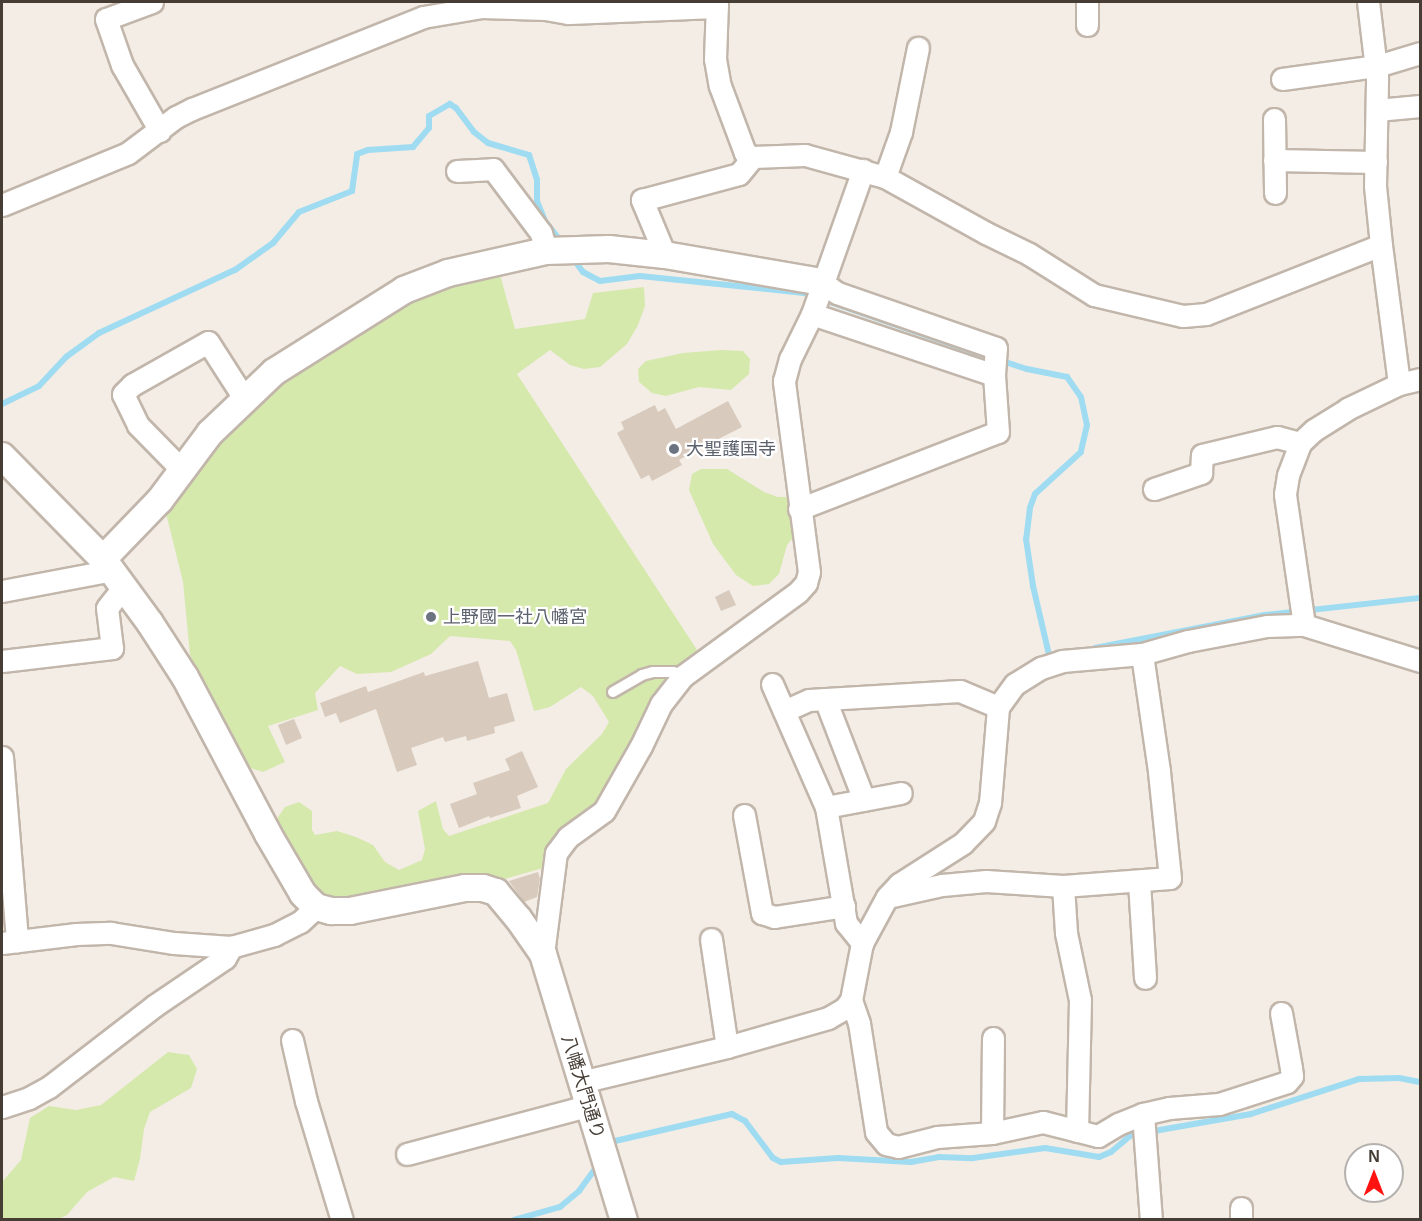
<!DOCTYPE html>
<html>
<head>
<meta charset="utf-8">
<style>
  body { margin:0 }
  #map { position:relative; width:1422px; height:1221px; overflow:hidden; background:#f3ede5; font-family:Arial,"Noto Sans JP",sans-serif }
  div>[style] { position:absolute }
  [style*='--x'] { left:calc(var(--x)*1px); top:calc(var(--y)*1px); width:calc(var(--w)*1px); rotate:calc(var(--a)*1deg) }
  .green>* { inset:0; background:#d6e9ad }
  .stream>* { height:6px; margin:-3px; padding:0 3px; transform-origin:3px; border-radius:3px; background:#9fdcf2 }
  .building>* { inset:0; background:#d8cabd }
  .roads { filter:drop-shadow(2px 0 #c2b6ab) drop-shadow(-2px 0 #c2b6ab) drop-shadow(0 2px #c2b6ab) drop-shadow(0 -2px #c2b6ab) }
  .service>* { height:10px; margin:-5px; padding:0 5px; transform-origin:5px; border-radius:5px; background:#fff }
  .minor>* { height:21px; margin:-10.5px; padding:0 10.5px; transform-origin:10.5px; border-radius:10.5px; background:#fff }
  .tertiary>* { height:26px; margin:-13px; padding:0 13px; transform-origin:13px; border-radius:13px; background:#fff }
  .dots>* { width:16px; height:16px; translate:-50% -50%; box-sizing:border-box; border:3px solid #fff; border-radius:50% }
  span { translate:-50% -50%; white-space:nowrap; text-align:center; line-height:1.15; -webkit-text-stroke:4.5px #fff; paint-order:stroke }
  .worship-label { font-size:18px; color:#5b616d }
  .left { translate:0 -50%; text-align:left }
  .street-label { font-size:18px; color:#463d35 }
  .frame { position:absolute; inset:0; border:3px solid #463d35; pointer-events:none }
  .north { position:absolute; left:1344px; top:1143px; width:60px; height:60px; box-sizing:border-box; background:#fff; border:2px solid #b5b1ae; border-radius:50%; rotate:0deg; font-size:16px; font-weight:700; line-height:24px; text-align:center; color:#463d35 }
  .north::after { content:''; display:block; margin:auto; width:21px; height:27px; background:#ff1311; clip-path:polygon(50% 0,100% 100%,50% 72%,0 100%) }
</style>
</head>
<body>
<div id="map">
  <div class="green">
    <div style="clip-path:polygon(499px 271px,515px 329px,585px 319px,593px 293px,644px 287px,645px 306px,638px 325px,627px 344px,600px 367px,584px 369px,570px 365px,550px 350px,517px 374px,699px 653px,664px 681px,602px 798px,552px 849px,543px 868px,501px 880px,486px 876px,465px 876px,333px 899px,314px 885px,276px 830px,278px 817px,285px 807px,299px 802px,312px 811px,312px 830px,315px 835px,337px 831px,356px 837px,373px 845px,385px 862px,399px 870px,422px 860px,425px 849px,418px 811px,436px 801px,443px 829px,449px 836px,548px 803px,566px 769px,602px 734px,609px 722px,593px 696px,581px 687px,550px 707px,534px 711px,516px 650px,510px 641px,450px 636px,431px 654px,391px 672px,357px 674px,340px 666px,315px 693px,318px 710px,268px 726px,285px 762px,263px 772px,244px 766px,190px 655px,183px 582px,164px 505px,219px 438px,280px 379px,408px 299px,454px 281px)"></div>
    <div style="clip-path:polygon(721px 350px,743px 351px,750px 359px,749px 374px,731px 390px,699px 387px,666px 396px,652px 393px,639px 382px,638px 369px,646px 361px,683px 353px)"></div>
    <div style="clip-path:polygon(701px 469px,727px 469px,764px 492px,778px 497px,790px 497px,795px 535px,787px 545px,779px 574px,769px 584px,753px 586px,736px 575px,713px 544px,689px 490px,692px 474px)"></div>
    <div style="clip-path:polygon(168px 1052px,189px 1055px,197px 1069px,191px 1088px,150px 1112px,144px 1129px,140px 1159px,134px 1181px,114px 1177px,87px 1192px,67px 1215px,59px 1219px,2px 1219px,2px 1182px,21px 1160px,30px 1118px,49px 1106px,76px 1110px,101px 1105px)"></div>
  </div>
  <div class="stream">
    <div style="--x:571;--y:256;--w:20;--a:53"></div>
    <div style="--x:583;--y:272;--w:19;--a:28"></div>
    <div style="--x:600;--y:281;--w:40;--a:-7.1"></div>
    <div style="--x:640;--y:276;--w:165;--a:5.9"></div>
    <div style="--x:804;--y:293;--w:189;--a:19.1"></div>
    <div style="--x:983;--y:355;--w:46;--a:17.7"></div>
    <div style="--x:1027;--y:369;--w:41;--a:11.3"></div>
    <div style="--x:1067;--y:377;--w:24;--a:55"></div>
    <div style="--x:1081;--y:397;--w:29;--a:78"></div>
    <div style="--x:1087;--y:425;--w:28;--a:103"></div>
    <div style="--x:1081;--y:452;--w:62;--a:137.6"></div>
    <div style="--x:1035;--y:494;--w:15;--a:110"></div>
    <div style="--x:1030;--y:508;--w:31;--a:97"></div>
    <div style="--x:1026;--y:539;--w:48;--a:81.5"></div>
    <div style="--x:1033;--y:586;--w:71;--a:76.9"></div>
    <div style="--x:1049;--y:655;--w:7;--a:-8"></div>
    <div style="--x:2;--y:404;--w:41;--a:-25.9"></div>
    <div style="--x:39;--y:386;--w:40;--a:-47"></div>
    <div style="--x:66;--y:357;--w:41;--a:-36"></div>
    <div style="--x:99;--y:333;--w:150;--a:-24.9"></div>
    <div style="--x:235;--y:270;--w:47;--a:-35.4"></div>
    <div style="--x:273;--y:243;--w:40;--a:-50"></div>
    <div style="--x:299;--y:212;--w:57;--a:-21.6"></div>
    <div style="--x:352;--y:191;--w:37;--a:-82"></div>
    <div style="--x:357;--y:154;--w:12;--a:-20"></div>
    <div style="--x:368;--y:150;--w:45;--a:-3.8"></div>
    <div style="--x:413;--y:147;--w:25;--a:-50"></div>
    <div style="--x:429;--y:128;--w:12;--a:-90"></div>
    <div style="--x:429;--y:116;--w:24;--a:-30"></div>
    <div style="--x:450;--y:104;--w:7;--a:34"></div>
    <div style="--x:456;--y:108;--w:30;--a:53"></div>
    <div style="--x:474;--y:132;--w:18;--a:38"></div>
    <div style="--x:488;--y:143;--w:43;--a:16.3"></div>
    <div style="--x:529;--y:155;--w:26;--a:72"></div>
    <div style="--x:537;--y:180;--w:21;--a:90"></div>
    <div style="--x:537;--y:201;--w:22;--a:68"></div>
    <div style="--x:545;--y:221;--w:28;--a:52"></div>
    <div style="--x:1095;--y:648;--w:173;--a:-11"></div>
    <div style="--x:1265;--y:615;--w:156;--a:-6.3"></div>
    <div style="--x:609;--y:1150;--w:11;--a:-56"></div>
    <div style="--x:615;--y:1141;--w:120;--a:-13"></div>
    <div style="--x:732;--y:1114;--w:15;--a:28"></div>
    <div style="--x:745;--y:1121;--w:46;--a:52.9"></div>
    <div style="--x:773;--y:1158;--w:9;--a:27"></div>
    <div style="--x:781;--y:1162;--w:57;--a:-4"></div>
    <div style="--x:838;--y:1158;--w:73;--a:3.1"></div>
    <div style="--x:911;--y:1162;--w:28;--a:-10"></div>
    <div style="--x:939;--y:1157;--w:34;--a:2"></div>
    <div style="--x:973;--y:1158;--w:73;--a:-7.9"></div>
    <div style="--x:1045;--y:1148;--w:55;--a:9.5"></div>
    <div style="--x:1099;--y:1157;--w:13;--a:-23"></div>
    <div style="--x:1111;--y:1152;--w:26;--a:-40"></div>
    <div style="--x:1131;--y:1135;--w:122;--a:-9.9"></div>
    <div style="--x:1251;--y:1114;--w:114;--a:-18"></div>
    <div style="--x:1359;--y:1079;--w:40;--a:-1.4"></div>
    <div style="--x:1399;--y:1078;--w:21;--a:11"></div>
    <div style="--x:514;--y:1220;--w:48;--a:-15.8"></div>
    <div style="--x:560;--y:1207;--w:25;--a:-40"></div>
    <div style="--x:579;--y:1191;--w:34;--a:-54"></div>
  </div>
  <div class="building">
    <div style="clip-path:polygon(728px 401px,742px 427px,689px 454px,679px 460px,682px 465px,652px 481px,649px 475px,641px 479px,617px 433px,624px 429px,621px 422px,655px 405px,658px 412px,665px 408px,676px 429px)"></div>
    <div style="clip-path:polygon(729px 590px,736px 605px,721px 611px,715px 597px)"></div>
    <div style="clip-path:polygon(478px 661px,489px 698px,507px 693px,515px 721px,494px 727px,495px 733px,467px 741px,466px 736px,445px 742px,443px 737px,411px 748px,417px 765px,397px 772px,376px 709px,340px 723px,336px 713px,325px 717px,320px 703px,366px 686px,368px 692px,424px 672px,425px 676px)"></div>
    <div style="clip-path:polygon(294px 719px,302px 738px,286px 745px,278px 725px)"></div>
    <div style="clip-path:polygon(522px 751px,538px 787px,517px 796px,521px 808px,490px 818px,489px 816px,459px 828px,450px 804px,477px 794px,473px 783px,510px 770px,505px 759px)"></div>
    <div style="clip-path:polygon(538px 872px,540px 879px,537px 897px,524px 902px,509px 881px)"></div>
  </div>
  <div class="roads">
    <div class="service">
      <div style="--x:613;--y:692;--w:34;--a:-30"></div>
      <div style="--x:642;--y:675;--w:11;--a:-15"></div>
      <div style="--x:653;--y:672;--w:20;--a:0"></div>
      <div style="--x:673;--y:672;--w:11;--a:22"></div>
    </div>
    <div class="minor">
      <div style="--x:152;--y:2;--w:49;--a:159.7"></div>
      <div style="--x:106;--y:19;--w:49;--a:70.8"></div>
      <div style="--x:122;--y:65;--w:76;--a:60.1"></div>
      <div style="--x:717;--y:2;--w:57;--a:92"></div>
      <div style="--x:715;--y:59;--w:27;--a:80"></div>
      <div style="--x:720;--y:86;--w:72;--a:69.5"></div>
      <div style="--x:745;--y:153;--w:9;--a:27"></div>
      <div style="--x:753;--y:157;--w:52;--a:-2.2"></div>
      <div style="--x:805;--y:155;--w:83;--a:15.4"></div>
      <div style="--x:885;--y:177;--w:115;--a:29"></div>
      <div style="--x:986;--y:233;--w:48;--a:26"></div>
      <div style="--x:1029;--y:254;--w:77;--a:32.2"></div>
      <div style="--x:1094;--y:295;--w:91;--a:13.3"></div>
      <div style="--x:1183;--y:316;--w:23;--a:-5"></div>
      <div style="--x:1206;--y:314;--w:188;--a:-21.5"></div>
      <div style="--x:1381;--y:245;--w:59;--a:-95.8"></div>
      <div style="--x:1375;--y:186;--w:109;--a:-88.9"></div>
      <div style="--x:1377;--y:77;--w:76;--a:-96.8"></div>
      <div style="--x:1087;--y:25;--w:23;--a:-90"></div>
      <div style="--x:1282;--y:79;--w:96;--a:-7.8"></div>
      <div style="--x:1377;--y:66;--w:45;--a:-16.8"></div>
      <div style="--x:1377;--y:110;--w:43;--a:-5.3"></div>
      <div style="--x:1274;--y:119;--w:74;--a:89.2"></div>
      <div style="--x:1274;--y:160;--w:102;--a:1.1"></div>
      <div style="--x:457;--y:171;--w:36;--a:-3"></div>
      <div style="--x:493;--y:169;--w:80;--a:53.1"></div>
      <div style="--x:541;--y:233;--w:19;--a:74"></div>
      <div style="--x:885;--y:177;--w:48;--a:-70.4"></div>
      <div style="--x:901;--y:132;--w:86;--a:-78.6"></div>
      <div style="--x:2;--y:205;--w:136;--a:-22.4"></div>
      <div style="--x:128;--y:153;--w:60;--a:-36.9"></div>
      <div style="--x:176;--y:117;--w:18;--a:-27"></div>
      <div style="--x:192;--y:109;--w:249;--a:-21.7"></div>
      <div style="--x:423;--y:17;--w:60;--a:-9.6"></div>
      <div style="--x:482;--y:7;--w:63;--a:1.8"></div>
      <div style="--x:545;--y:9;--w:23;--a:10"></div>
      <div style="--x:568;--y:13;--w:149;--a:-2.3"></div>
      <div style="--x:1381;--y:245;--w:140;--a:82.6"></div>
      <div style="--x:665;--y:255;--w:60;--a:-112.7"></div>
      <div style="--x:642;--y:200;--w:100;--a:-15"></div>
      <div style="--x:739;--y:174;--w:22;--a:-51"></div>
      <div style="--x:812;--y:314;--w:192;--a:18.5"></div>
      <div style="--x:182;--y:470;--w:63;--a:-134.4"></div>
      <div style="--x:138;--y:425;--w:34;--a:-116"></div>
      <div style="--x:123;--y:394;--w:13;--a:-45"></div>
      <div style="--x:132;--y:385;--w:87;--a:-29.5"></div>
      <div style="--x:208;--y:342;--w:67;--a:57.3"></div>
      <div style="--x:1154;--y:489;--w:50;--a:-18.8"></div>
      <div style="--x:1201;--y:473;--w:18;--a:-87"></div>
      <div style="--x:1202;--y:455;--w:77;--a:-13.5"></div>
      <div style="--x:1277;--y:437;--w:24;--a:15"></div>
      <div style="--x:799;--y:509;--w:213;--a:-21.2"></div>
      <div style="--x:998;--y:432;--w:57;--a:-94"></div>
      <div style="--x:994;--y:375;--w:27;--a:-86"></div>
      <div style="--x:996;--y:348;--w:168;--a:-160.9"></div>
      <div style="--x:837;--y:293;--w:19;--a:-144"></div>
      <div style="--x:2;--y:591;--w:113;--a:-10.7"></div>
      <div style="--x:1304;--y:625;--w:132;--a:-98.3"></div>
      <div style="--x:1285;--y:494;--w:19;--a:-81"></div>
      <div style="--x:1288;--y:475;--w:34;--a:-69"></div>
      <div style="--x:1300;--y:443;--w:19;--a:-43"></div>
      <div style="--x:1314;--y:430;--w:39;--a:-32"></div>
      <div style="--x:1347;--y:409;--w:58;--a:-25.7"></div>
      <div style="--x:1399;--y:384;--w:22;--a:-13"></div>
      <div style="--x:2;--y:661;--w:111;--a:-6.7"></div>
      <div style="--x:112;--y:648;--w:40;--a:-97.1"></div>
      <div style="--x:107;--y:608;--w:28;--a:-52"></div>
      <div style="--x:772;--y:684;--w:134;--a:66.3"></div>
      <div style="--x:826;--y:807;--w:118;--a:80.2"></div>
      <div style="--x:846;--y:923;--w:26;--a:51"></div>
      <div style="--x:825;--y:699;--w:108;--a:68.9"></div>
      <div style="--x:784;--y:711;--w:27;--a:-24"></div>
      <div style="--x:809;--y:700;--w:151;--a:-3.4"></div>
      <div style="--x:960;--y:691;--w:41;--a:22.8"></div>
      <div style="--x:2;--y:757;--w:185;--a:85.3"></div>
      <div style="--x:826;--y:807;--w:76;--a:-10.6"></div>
      <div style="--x:744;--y:815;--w:100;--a:79.6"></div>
      <div style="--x:762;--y:913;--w:13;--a:18"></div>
      <div style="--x:774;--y:917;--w:71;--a:-8.9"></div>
      <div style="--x:1139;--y:882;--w:96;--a:86.4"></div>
      <div style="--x:1063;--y:886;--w:47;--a:86.3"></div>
      <div style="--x:1066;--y:933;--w:68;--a:78.2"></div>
      <div style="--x:1080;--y:1000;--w:131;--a:91.3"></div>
      <div style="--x:888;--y:897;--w:55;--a:-12.5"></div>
      <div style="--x:942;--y:885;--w:44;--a:-5.2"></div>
      <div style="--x:986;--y:881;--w:77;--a:3.7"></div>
      <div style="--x:1063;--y:886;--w:107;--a:-4.3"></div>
      <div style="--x:1170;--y:878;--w:108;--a:-95.9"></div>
      <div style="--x:1159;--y:771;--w:118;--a:-98.3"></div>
      <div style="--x:711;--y:939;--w:109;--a:81.6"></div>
      <div style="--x:2;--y:943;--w:75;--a:-6.9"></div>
      <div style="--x:76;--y:934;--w:35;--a:-2"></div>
      <div style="--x:111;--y:933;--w:64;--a:9"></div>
      <div style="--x:174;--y:943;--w:57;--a:4"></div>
      <div style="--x:231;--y:947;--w:45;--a:-15.6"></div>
      <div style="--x:274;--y:935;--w:29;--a:-27"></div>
      <div style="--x:300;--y:922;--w:22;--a:-43"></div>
      <div style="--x:543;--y:954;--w:102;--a:-82.7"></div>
      <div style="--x:556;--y:853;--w:20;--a:-53"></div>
      <div style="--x:568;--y:837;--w:44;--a:-35.8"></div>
      <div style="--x:604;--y:811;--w:75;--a:-60.4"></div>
      <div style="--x:641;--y:746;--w:47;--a:-64.5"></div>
      <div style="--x:661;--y:704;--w:36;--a:-52"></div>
      <div style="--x:683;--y:676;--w:142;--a:-36.1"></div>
      <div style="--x:798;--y:592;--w:12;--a:-48"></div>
      <div style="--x:806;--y:583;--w:11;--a:-75"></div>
      <div style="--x:809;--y:572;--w:193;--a:-97.5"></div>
      <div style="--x:784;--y:381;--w:23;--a:-75"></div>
      <div style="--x:790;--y:359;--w:50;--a:-63.9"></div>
      <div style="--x:812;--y:314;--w:153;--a:-70.5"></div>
      <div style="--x:851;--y:1000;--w:24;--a:71"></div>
      <div style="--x:859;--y:1023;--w:110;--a:81.1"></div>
      <div style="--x:876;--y:1132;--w:16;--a:50"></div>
      <div style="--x:886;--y:1144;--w:12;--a:14"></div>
      <div style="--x:898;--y:1147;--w:40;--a:-14.4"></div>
      <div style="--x:937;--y:1137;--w:55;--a:-4.2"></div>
      <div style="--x:992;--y:1133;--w:52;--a:-12.2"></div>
      <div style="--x:1043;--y:1122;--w:57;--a:14.3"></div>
      <div style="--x:1098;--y:1136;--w:23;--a:-31"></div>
      <div style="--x:1118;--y:1124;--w:27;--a:-22"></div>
      <div style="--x:1143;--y:1114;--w:27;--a:-13"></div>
      <div style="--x:1169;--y:1108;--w:50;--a:-4.6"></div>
      <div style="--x:1219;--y:1104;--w:71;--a:-17.9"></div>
      <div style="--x:1287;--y:1082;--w:8;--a:-50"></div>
      <div style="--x:1292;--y:1076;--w:8;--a:-97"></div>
      <div style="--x:1291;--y:1068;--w:56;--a:-100.3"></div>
      <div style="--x:292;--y:1040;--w:63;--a:77.1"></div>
      <div style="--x:306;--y:1101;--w:124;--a:73.2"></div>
      <div style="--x:581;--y:1082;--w:150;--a:-13.5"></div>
      <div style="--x:727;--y:1047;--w:105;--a:-16"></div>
      <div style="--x:828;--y:1018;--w:20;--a:-30"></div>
      <div style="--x:845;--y:1008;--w:10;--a:-53"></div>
      <div style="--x:851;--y:1000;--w:58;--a:-79.1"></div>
      <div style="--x:862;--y:943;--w:52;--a:-61.5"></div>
      <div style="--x:887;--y:897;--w:18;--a:-47"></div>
      <div style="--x:899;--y:884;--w:76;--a:-32.6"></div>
      <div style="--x:963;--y:843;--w:30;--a:-46"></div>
      <div style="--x:984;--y:821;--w:19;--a:-72"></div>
      <div style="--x:990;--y:803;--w:96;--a:-85.2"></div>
      <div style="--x:998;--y:707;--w:29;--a:-54"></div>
      <div style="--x:1015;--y:684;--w:31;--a:-32"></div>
      <div style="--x:1041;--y:668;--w:22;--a:-18"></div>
      <div style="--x:1062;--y:661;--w:80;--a:-5"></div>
      <div style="--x:1142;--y:654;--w:48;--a:-15.8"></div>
      <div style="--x:1188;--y:641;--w:80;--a:-10.8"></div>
      <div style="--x:1267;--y:626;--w:37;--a:-2"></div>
      <div style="--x:1304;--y:625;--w:121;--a:17.2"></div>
      <div style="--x:2;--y:1107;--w:28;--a:-18"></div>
      <div style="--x:29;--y:1098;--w:23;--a:-29"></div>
      <div style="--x:49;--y:1087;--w:133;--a:-37.6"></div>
      <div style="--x:154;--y:1006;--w:86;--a:-34.1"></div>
      <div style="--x:225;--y:958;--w:13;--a:-61"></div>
      <div style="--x:1143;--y:1114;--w:106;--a:85.7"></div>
      <div style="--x:992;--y:1133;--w:95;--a:-89.4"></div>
      <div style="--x:407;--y:1154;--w:187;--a:-14.9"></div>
      <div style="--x:1241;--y:1208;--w:12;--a:90"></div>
    </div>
    <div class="tertiary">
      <div style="--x:2;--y:456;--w:144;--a:45.6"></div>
      <div style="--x:103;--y:559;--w:79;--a:53.7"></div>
      <div style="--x:150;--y:623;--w:64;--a:57.1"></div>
      <div style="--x:185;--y:677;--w:178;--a:62.1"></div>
      <div style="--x:268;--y:834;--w:69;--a:59.7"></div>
      <div style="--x:303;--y:894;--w:18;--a:45"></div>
      <div style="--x:316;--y:907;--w:16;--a:15"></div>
      <div style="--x:331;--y:911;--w:19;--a:0"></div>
      <div style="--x:350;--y:911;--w:117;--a:-11.3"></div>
      <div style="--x:465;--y:888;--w:18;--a:0"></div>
      <div style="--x:483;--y:888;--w:14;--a:17"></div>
      <div style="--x:496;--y:892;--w:34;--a:50"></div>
      <div style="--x:518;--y:918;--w:44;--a:55.2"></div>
      <div style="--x:543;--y:954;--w:278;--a:73.1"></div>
      <div style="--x:103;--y:559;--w:82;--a:-46"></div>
      <div style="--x:160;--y:500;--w:84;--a:-53.3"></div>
      <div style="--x:210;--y:433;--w:88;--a:-43.6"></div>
      <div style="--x:274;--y:372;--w:154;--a:-32.2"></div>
      <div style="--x:404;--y:290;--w:47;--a:-21.1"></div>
      <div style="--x:448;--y:273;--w:100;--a:-12.7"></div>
      <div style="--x:546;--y:251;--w:63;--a:-1.8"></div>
      <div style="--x:609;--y:249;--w:56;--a:6.1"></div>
      <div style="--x:665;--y:255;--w:159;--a:9.8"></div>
    </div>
  </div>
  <div class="dots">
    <div style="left:674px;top:449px;background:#6b7280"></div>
    <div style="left:431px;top:617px;background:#6b7280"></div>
  </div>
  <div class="worship-label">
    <span class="left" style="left:686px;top:449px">大聖護国寺</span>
    <span class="left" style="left:443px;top:617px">上野國一社八幡宮</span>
  </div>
  <div class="street-label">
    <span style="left:583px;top:1087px;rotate:73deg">八幡大門通り</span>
  </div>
  <div class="frame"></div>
  <div class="north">N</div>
</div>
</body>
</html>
